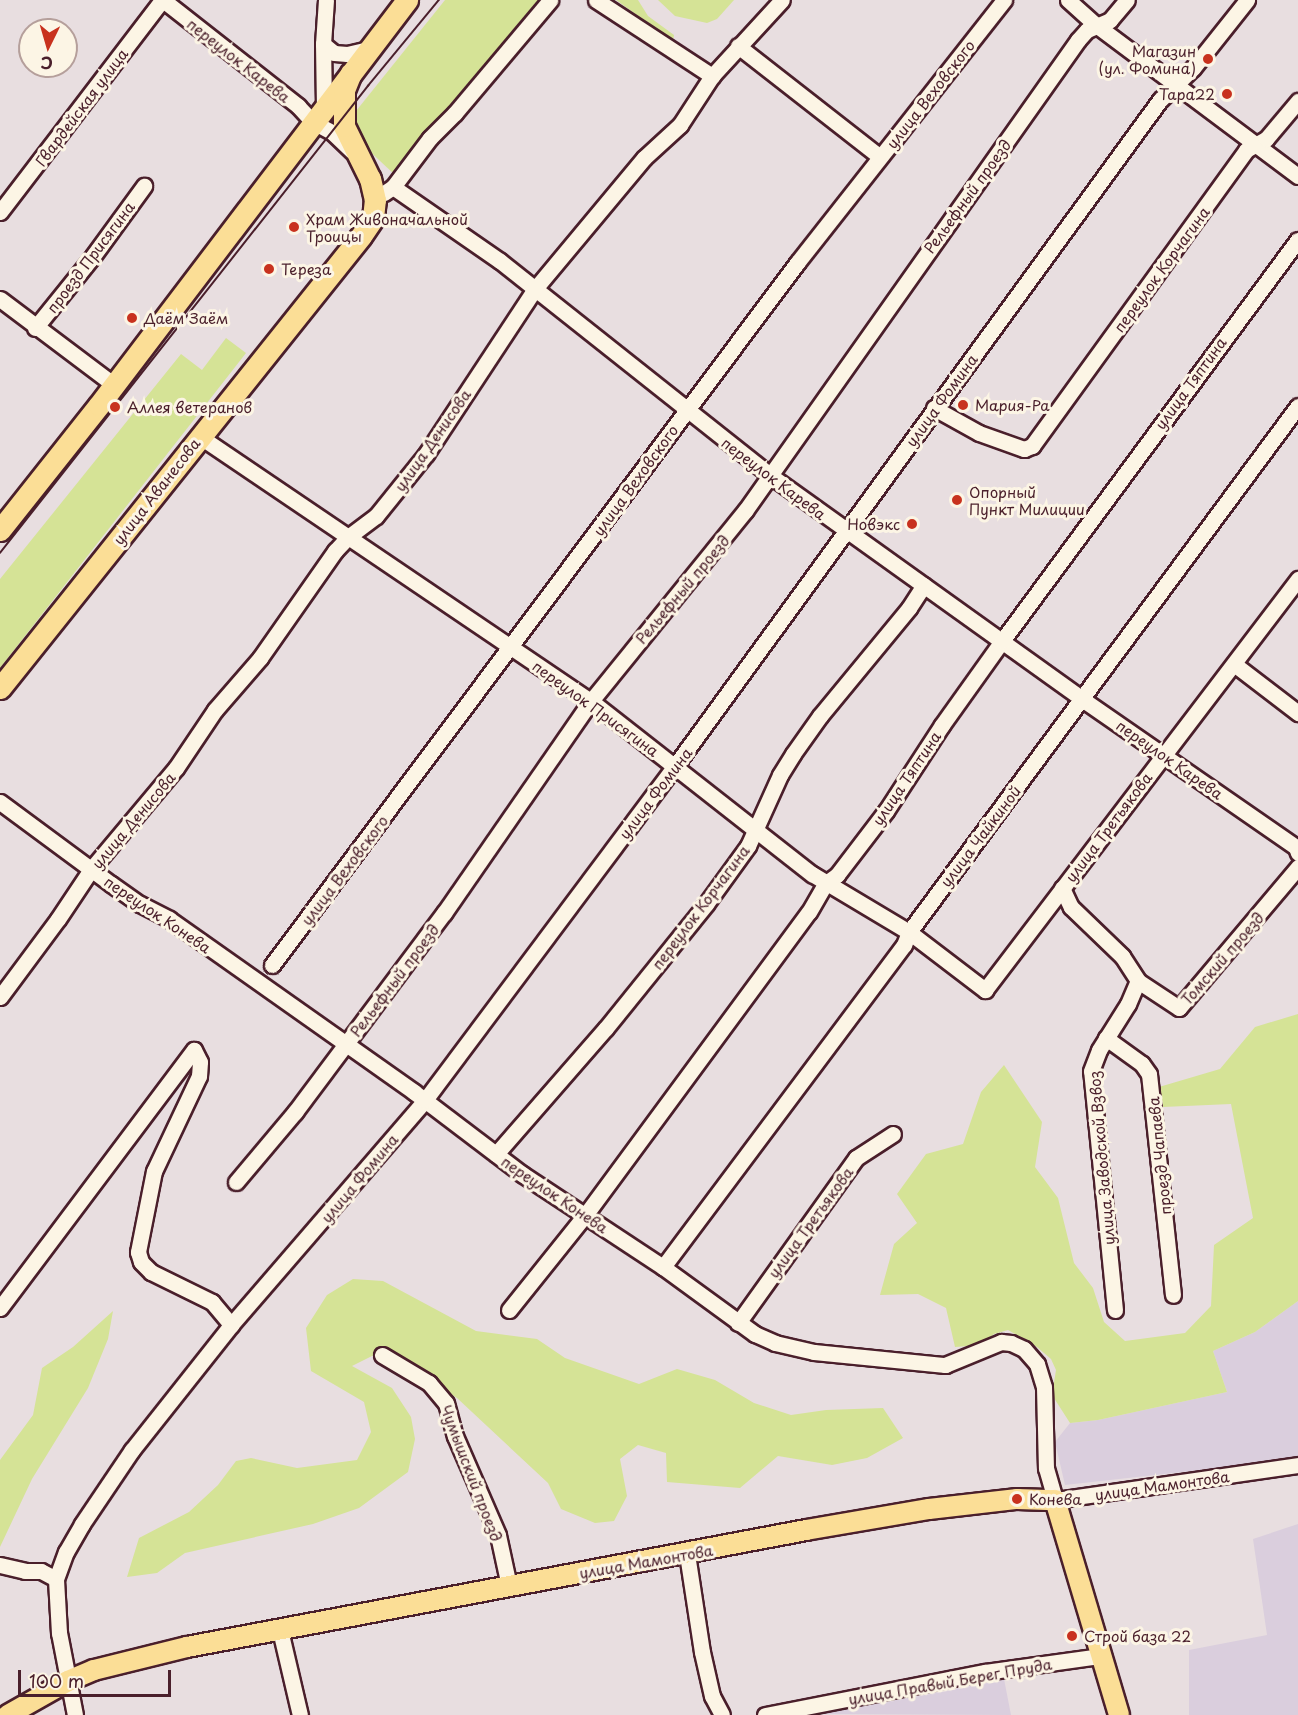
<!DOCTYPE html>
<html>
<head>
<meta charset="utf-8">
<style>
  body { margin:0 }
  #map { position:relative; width:1298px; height:1715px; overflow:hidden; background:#e8dee0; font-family:"Playpen Sans",sans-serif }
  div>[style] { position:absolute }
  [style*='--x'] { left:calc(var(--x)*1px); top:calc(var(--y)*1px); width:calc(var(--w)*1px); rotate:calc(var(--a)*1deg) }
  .built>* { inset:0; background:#dacedd }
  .green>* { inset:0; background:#d5e396 }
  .roads { filter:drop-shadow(2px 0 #4a1f2b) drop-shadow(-2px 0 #4a1f2b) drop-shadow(0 2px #4a1f2b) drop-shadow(0 -2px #4a1f2b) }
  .minor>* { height:15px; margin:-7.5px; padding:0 7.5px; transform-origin:7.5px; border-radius:7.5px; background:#fcf5e5 }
  .major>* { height:20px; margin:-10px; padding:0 10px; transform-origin:10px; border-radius:10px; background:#fbde96 }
  .highway>* { height:21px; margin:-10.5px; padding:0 10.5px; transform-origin:10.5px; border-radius:10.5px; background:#fbde96 }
  .tram>* { height:1.5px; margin:-0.75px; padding:0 0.75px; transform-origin:0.75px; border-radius:0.75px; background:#4a1f2b }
  .dots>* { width:16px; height:16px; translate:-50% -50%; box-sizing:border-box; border:3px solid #fcf5e5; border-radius:50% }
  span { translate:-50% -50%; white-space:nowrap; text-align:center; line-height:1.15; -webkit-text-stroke:6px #fcf5e5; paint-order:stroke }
  .poi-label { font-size:15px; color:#4a1f2b }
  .right { translate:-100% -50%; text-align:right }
  .left { translate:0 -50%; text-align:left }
  .street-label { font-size:15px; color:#4a1f2b }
  .north { position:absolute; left:18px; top:18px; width:60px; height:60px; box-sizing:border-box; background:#fcf5e5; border:2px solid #b59f9b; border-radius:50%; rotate:185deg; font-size:16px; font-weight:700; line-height:24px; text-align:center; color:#4a1f2b }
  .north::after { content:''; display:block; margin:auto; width:21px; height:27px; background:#c8321e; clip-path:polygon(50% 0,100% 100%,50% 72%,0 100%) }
  .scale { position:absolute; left:18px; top:1670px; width:153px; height:27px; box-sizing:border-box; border:3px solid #4a1f2b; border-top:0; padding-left:8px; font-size:18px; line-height:21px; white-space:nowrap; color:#4a1f2b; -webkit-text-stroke:4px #fcf5e5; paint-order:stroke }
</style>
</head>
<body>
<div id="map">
  <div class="built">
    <div style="clip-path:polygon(1298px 1301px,1298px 1459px,1065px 1485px,1055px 1442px,1070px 1423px,1098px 1420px,1227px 1392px,1213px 1351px,1255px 1332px)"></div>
    <div style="clip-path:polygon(1298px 1524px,1298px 1715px,1189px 1715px,1189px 1650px,1267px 1635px,1253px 1539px)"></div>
    <div style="clip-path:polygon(1004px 1679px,1011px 1715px,804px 1714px)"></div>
  </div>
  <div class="green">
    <div style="clip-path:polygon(445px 0,540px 0,395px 175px,363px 145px,352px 116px)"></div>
    <div style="clip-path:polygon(616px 0,638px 0,648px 16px,674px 35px,673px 41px)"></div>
    <div style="clip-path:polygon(658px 0,734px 0,717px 19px,707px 23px,675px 16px)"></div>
    <div style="clip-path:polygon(226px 338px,246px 353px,0 668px,0 579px,181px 354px,202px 370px)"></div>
    <div style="clip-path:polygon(1298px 1014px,1298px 1301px,1255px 1332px,1213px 1351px,1227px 1392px,1098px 1420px,1070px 1423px,1052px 1395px,1056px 1370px,1051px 1359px,1037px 1347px,1008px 1330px,994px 1334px,981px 1345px,955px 1347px,946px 1308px,918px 1294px,880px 1295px,894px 1244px,917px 1223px,897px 1194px,926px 1154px,963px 1144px,981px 1092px,1004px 1065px,1042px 1122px,1035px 1167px,1058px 1198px,1074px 1263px,1093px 1288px,1104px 1322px,1125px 1341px,1185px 1333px,1211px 1306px,1214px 1245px,1253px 1218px,1231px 1104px,1163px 1107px,1159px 1087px,1220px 1069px,1255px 1027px)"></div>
    <div style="clip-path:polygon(353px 1279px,383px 1281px,476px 1331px,537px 1339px,565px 1358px,639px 1384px,677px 1369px,715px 1380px,754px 1403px,791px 1415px,826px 1410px,883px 1408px,903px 1438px,867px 1458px,832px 1465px,778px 1456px,740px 1488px,667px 1482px,666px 1453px,638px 1445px,620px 1459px,627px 1496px,614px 1521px,595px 1523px,561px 1509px,548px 1483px,457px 1398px,384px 1350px,352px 1366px,392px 1388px,411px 1417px,415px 1439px,408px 1472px,359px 1508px,313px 1524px,185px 1553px,157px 1573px,127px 1577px,139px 1538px,189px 1512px,218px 1485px,236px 1461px,251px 1458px,297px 1468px,357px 1460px,371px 1432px,364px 1402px,311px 1371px,306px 1328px,327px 1295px)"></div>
    <div style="clip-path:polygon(113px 1311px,108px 1339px,88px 1388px,32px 1479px,0 1547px,0 1460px,33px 1415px,42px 1368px,73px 1347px)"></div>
  </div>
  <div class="roads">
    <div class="minor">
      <div style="--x:163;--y:0;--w:172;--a:38.1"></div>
      <div style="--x:298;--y:106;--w:22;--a:47"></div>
      <div style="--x:313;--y:122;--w:21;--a:28"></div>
      <div style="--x:332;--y:132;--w:28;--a:44"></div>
      <div style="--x:596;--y:0;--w:139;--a:33.2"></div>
      <div style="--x:1068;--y:0;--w:38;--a:42"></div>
      <div style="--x:1096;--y:25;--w:252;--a:36.8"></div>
      <div style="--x:323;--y:44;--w:14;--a:39"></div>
      <div style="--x:334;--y:53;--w:13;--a:4"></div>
      <div style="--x:347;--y:54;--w:23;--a:-13"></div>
      <div style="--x:738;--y:46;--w:180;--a:38"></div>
      <div style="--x:324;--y:107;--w:63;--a:-90.9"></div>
      <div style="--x:323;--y:44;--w:44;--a:-86.1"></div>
      <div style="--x:393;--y:187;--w:130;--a:34.7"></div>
      <div style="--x:500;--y:261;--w:346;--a:38.4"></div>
      <div style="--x:771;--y:476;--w:383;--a:35.6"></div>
      <div style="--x:1082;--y:699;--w:260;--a:34.7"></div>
      <div style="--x:1296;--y:847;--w:6;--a:72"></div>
      <div style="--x:384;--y:193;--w:11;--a:-34"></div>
      <div style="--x:393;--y:187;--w:61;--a:-52.9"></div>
      <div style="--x:430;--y:138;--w:35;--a:-45"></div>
      <div style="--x:455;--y:113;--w:148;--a:-49.9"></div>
      <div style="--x:0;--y:212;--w:267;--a:-52.6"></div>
      <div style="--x:0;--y:299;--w:143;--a:37"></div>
      <div style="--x:35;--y:328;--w:92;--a:-51.1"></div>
      <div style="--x:93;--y:256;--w:87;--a:-53.9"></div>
      <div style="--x:934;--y:408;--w:51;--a:29.1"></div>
      <div style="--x:979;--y:433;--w:48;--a:19.6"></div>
      <div style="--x:1024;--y:449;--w:9;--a:-21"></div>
      <div style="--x:1032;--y:446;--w:365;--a:-54.1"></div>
      <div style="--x:1246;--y:150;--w:23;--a:-29"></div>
      <div style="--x:1266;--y:139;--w:50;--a:-49.9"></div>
      <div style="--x:199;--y:436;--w:473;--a:34.1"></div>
      <div style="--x:591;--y:701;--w:281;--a:38.1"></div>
      <div style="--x:812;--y:874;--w:113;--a:30.9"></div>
      <div style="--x:909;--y:932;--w:96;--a:37.3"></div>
      <div style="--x:985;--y:990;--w:517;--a:-52.71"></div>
      <div style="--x:1234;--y:664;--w:81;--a:37.4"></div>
      <div style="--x:0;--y:802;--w:138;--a:36.5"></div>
      <div style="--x:111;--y:884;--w:35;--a:35"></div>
      <div style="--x:140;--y:904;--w:33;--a:27"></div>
      <div style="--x:169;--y:919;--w:300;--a:35.2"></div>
      <div style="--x:414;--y:1092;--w:136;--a:37.2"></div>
      <div style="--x:522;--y:1174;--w:169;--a:33.4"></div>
      <div style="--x:663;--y:1267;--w:114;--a:36.1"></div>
      <div style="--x:755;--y:1334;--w:22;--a:24"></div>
      <div style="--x:775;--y:1343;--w:40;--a:13"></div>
      <div style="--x:814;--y:1352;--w:132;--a:5.7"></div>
      <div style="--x:945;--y:1365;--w:61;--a:-22.3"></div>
      <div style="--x:1001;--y:1342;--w:10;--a:6"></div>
      <div style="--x:1011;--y:1343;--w:14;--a:25"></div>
      <div style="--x:1024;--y:1349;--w:20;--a:49"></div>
      <div style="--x:1037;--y:1364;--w:24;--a:73"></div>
      <div style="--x:1044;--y:1387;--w:81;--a:88.6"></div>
      <div style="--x:1046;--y:1468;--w:33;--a:74"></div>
      <div style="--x:1055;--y:1500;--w:246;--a:-8.2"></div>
      <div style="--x:1062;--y:888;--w:21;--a:65"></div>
      <div style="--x:1071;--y:907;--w:71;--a:43.9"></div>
      <div style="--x:1122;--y:956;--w:30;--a:57"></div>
      <div style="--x:1138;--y:981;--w:49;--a:33.4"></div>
      <div style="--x:1179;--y:1008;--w:185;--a:-49.8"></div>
      <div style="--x:272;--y:965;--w:877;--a:-53.21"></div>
      <div style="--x:797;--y:263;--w:335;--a:-51.8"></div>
      <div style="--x:0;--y:997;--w:97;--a:-53.4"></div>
      <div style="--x:58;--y:919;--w:61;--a:-56.3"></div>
      <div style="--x:92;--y:868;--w:131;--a:-50"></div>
      <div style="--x:176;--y:768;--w:70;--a:-56.1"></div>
      <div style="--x:215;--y:710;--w:69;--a:-49.1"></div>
      <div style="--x:260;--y:658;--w:131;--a:-55"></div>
      <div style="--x:335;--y:551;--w:19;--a:-47"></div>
      <div style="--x:348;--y:537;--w:35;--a:-37"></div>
      <div style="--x:376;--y:516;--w:80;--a:-51.1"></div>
      <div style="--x:426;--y:454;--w:196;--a:-56.6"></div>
      <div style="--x:534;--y:290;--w:172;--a:-50.2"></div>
      <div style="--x:644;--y:158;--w:49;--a:-42.5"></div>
      <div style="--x:680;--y:125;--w:59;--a:-56.9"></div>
      <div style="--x:712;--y:76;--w:103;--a:-47.4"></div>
      <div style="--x:1106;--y:1038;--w:44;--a:35.8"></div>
      <div style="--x:1142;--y:1064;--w:12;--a:55"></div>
      <div style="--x:1149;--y:1074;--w:222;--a:83.8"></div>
      <div style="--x:496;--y:1154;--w:167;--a:-48.9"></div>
      <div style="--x:606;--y:1028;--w:159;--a:-51.1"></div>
      <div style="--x:706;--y:904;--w:72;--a:-54.1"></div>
      <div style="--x:748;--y:846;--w:78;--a:-65.7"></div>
      <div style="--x:780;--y:775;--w:25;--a:-58"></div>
      <div style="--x:793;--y:754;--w:47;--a:-54.6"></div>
      <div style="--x:820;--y:716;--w:140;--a:-50.5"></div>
      <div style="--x:909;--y:608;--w:27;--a:-57"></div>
      <div style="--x:236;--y:1182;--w:92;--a:-49.9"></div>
      <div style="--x:295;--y:1112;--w:249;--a:-53.2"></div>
      <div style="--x:444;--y:913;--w:258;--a:-55.3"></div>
      <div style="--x:591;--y:701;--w:245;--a:-51"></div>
      <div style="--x:745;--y:511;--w:577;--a:-54.74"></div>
      <div style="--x:1078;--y:40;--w:13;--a:-48"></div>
      <div style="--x:1087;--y:30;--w:25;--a:-23"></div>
      <div style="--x:1110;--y:20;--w:26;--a:-50"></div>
      <div style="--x:663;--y:1267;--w:402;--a:-53.2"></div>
      <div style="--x:904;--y:945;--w:14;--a:-69"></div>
      <div style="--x:909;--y:932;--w:654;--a:-53.52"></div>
      <div style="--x:0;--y:1308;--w:323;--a:-53.1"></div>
      <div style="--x:194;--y:1050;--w:13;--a:63"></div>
      <div style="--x:200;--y:1062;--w:14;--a:94"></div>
      <div style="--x:199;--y:1076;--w:105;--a:115.3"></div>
      <div style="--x:154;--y:1171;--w:83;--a:101.2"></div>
      <div style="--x:138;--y:1252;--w:10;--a:73"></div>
      <div style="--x:141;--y:1262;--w:14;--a:45"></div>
      <div style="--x:151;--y:1272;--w:68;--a:26.2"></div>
      <div style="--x:212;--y:1302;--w:30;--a:50"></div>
      <div style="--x:509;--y:1310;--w:123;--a:-51.3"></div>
      <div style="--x:586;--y:1214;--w:375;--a:-53.6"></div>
      <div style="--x:809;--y:912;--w:34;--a:-60"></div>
      <div style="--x:826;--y:883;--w:14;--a:-36"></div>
      <div style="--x:837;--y:875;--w:81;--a:-52.6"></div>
      <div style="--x:886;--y:811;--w:103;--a:-56.9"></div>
      <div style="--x:942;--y:725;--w:103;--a:-54.5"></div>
      <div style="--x:1002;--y:641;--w:498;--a:-53.6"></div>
      <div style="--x:1115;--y:1310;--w:240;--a:-95.7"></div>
      <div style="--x:1091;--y:1071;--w:22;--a:-69"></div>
      <div style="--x:1099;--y:1050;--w:54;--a:-57.8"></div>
      <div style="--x:1128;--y:1004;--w:25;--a:-67"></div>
      <div style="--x:738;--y:1323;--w:203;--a:-54.4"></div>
      <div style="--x:856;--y:1158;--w:44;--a:-33"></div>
      <div style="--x:382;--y:1355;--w:55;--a:30.8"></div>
      <div style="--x:429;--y:1383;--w:26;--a:50"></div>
      <div style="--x:446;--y:1403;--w:34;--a:75"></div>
      <div style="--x:455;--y:1436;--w:108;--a:66.5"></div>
      <div style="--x:498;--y:1535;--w:52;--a:77.8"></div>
      <div style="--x:687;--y:1554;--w:99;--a:81.3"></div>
      <div style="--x:702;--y:1652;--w:45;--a:77.2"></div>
      <div style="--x:712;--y:1696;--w:21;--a:62"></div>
      <div style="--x:0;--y:1565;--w:26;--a:13"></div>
      <div style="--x:25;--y:1571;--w:16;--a:0"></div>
      <div style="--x:41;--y:1571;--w:17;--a:28"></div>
      <div style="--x:280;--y:1630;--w:87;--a:76.8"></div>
      <div style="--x:75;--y:1715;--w:84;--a:-101"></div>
      <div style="--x:59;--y:1633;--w:54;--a:-93.2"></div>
      <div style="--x:56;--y:1579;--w:29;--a:-70"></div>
      <div style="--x:66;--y:1552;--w:32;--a:-60"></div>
      <div style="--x:82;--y:1524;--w:89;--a:-56"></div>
      <div style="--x:132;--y:1450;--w:159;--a:-51.6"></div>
      <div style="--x:231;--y:1325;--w:297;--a:-49.2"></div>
      <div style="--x:425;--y:1100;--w:417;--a:-53.2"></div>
      <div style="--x:675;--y:766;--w:824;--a:-53.94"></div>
      <div style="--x:1160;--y:100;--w:46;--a:-44.1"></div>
      <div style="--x:1193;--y:68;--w:87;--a:-51.5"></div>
      <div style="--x:765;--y:1715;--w:224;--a:-11.1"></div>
      <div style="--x:985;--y:1672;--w:117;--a:-7.9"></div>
    </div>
    <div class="major">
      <div style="--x:8;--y:1715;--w:69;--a:-29.5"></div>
      <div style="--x:68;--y:1681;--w:28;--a:-23"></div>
      <div style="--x:94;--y:1670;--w:96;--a:-13.9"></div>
      <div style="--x:187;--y:1647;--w:630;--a:-10.7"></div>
      <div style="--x:806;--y:1530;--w:125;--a:-9.7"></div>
      <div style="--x:929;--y:1509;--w:89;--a:-6.5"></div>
      <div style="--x:1017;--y:1499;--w:38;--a:2"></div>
      <div style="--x:1055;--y:1500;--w:224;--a:73.4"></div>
    </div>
    <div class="highway">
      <div style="--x:0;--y:530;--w:159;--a:-51.6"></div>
      <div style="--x:99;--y:405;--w:509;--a:-52.75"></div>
      <div style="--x:0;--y:688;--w:578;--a:-51.39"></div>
      <div style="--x:361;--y:236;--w:22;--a:-56"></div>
      <div style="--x:373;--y:218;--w:18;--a:-84"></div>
      <div style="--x:375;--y:200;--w:22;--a:-103"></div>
      <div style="--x:370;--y:179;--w:59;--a:-116.1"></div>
      <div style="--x:344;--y:126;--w:36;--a:-90"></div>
      <div style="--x:344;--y:90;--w:18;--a:-68"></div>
    </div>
  </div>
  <div class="tram">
    <div style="--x:0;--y:553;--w:595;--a:-51.76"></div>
    <div style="--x:368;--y:86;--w:112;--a:-50.5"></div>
  </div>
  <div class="dots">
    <div style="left:1208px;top:59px;background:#c8321e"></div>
    <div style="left:1227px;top:94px;background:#c8321e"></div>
    <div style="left:294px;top:227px;background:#c8321e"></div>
    <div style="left:269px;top:269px;background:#c8321e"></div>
    <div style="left:132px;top:318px;background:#c8321e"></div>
    <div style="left:963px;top:405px;background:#c8321e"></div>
    <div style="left:115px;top:407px;background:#c8321e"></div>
    <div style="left:957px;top:500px;background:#c8321e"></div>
    <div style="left:912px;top:524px;background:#c8321e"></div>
    <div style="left:1017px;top:1499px;background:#c8321e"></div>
    <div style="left:1072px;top:1636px;background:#c8321e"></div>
  </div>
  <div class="poi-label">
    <span class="right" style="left:1196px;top:59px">Магазин<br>(ул. Фомина)</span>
    <span class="right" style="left:1215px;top:94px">Тара22</span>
    <span class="left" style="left:306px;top:227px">Храм Живоначальной<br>Троицы</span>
    <span class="left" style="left:281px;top:269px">Тереза</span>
    <span class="left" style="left:144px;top:318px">Даём Заём</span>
    <span class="left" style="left:975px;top:405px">Мария-Ра</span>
    <span class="left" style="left:127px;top:407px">Аллея ветеранов</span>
    <span class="left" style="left:969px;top:500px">Опорный<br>Пункт Милиции</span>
    <span class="right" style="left:900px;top:524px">Новэкс</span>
    <span class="left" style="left:1029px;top:1499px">Конева</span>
    <span class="left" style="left:1084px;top:1636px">Строй база 22</span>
  </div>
  <div class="street-label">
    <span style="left:239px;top:60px;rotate:38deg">переулок Карева</span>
    <span style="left:930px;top:94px;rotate:-52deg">улица Веховского</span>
    <span style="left:81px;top:107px;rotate:-53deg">Гвардейская улица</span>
    <span style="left:967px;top:196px;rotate:-54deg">Рельефный проезд</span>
    <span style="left:90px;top:257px;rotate:-53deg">проезд Присягина</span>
    <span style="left:1161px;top:269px;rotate:-54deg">переулок Корчагина</span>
    <span style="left:1190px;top:383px;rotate:-54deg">улица Тяптина</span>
    <span style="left:941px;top:400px;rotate:-54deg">улица Фомина</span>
    <span style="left:432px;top:440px;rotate:-55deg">улица Денисова</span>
    <span style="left:774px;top:478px;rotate:37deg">переулок Карева</span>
    <span style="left:635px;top:480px;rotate:-54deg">улица Веховского</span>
    <span style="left:156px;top:491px;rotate:-52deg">улица Аванесова</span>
    <span style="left:682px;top:589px;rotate:-50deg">Рельефный проезд</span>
    <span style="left:596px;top:708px;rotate:36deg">переулок Присягина</span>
    <span style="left:1170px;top:759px;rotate:35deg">переулок Карева</span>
    <span style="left:906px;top:778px;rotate:-56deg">улица Тяптина</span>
    <span style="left:655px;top:793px;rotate:-53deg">улица Фомина</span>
    <span style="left:133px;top:820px;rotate:-50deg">улица Денисова</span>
    <span style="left:1108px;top:827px;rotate:-53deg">улица Третьякова</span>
    <span style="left:980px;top:836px;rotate:-53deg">улица Чайкиной</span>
    <span style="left:344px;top:870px;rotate:-53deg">улица Веховского</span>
    <span style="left:700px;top:907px;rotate:-53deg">переулок Корчагина</span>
    <span style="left:158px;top:914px;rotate:34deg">переулок Конева</span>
    <span style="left:1222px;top:958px;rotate:-49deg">Томский проезд</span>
    <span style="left:394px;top:980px;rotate:-53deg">Рельефный проезд</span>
    <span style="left:1159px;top:1156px;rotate:-96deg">проезд Чапаева</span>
    <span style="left:1101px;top:1158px;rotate:-95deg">улица Заводской Взвоз</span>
    <span style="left:359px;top:1178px;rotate:-50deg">улица Фомина</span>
    <span style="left:555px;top:1194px;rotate:34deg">переулок Конева</span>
    <span style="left:810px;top:1222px;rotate:-54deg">улица Третьякова</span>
    <span style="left:472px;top:1473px;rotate:69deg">Чумышский проезд</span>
    <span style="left:1162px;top:1485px;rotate:-8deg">улица Мамонтова</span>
    <span style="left:646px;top:1561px;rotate:-10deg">улица Мамонтова</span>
    <span style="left:950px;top:1681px;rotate:-10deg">улица Правый Берег Пруда</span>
  </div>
  <div class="north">С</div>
  <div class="scale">100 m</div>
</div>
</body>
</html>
